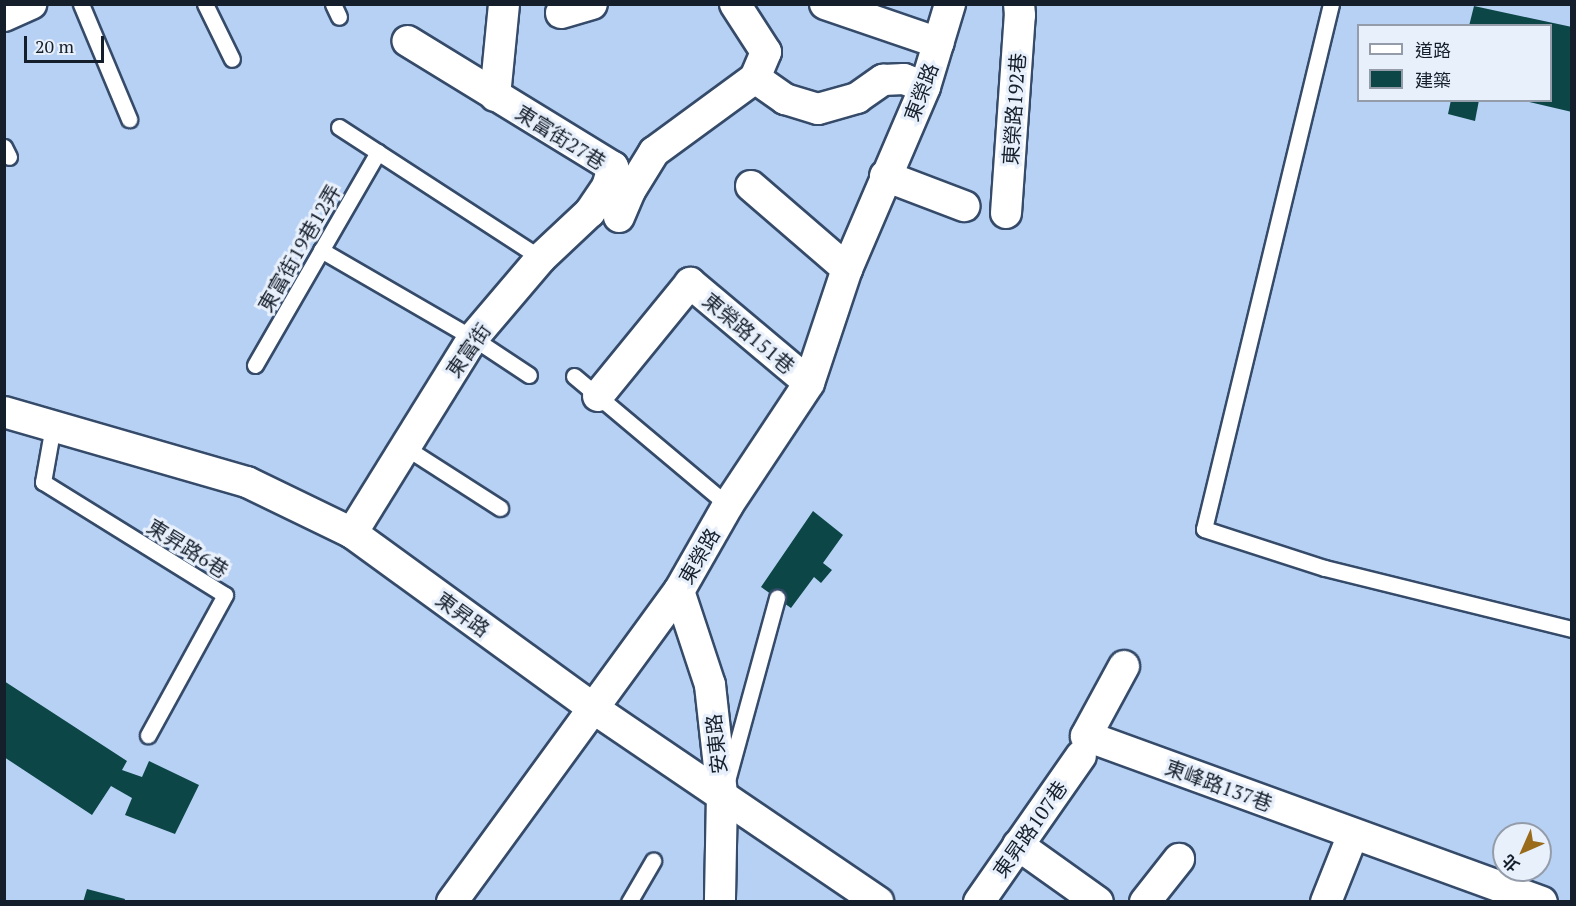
<!DOCTYPE html>
<html>
<head>
<meta charset="utf-8">
<style>
  body { margin:0 }
  #map { position:relative; width:1576px; height:906px; overflow:hidden; background:#b7d1f5; font-family:"PT Serif","Noto Sans TC",serif }
  div>[style] { position:absolute }
  [style*='--x'] { left:calc(var(--x)*1px); top:calc(var(--y)*1px); width:calc(var(--w)*1px); rotate:calc(var(--a)*1deg) }
  .building>* { inset:0; background:#0c4646 }
  .roads { filter:drop-shadow(2px 0 #354b69) drop-shadow(-2px 0 #354b69) drop-shadow(0 2px #354b69) drop-shadow(0 -2px #354b69) }
  .lane>* { height:15px; margin:-7.5px; padding:0 7.5px; transform-origin:7.5px; border-radius:7.5px; background:#fff }
  .street>* { height:30px; margin:-15px; padding:0 15px; transform-origin:15px; border-radius:15px; background:#fff }
  span { translate:-50% -50%; white-space:nowrap; text-align:center; line-height:1.15; -webkit-text-stroke:6px #e8f0fc; paint-order:stroke }
  .street-label { font-size:20px; color:#151f2c }
  .frame { position:absolute; inset:0; border:6px solid #151f2c; pointer-events:none }
  .legend { position:absolute; left:1357px; top:24px; width:195px; height:78px; box-sizing:border-box; background:#e8f0fc; border:2px solid #949ca9; margin:0; padding:8px 10px; list-style:none; font-size:18px; color:#151f2c }
  .legend li { display:flex; align-items:center; gap:12px; height:30px }
  .legend b { width:30px; border:2px solid #949ca9 }
  .north { position:absolute; left:1492px; top:822px; width:60px; height:60px; box-sizing:border-box; background:#e8f0fc; border:2px solid #949ca9; border-radius:50%; rotate:225deg; font-size:16px; font-weight:700; line-height:24px; text-align:center; color:#151f2c }
  .north::after { content:''; display:block; margin:auto; width:21px; height:27px; background:#996b1b; clip-path:polygon(50% 0,100% 100%,50% 72%,0 100%) }
  .scale { position:absolute; left:24px; top:36px; width:80px; height:27px; box-sizing:border-box; border:3px solid #151f2c; border-top:0; padding-left:8px; font-size:18px; line-height:21px; white-space:nowrap; color:#151f2c; -webkit-text-stroke:4px #e8f0fc; paint-order:stroke }
</style>
</head>
<body>
<div id="map">
  <div class="building">
    <div style="clip-path:polygon(1474px 6px,1572px 27px,1572px 112px,1525px 101px,1550px 100px,1550px 26px,1469px 26px)"></div>
    <div style="clip-path:polygon(1451px 100px,1479px 100px,1475px 121px,1448px 114px)"></div>
    <div style="clip-path:polygon(813px 511px,843px 535px,823px 563px,832px 570px,821px 583px,814px 577px,791px 608px,761px 587px)"></div>
    <div style="clip-path:polygon(4px 681px,127px 761px,122px 770px,142px 777px,149px 761px,199px 785px,175px 834px,125px 815px,132px 798px,111px 786px,92px 815px,4px 757px)"></div>
    <div style="clip-path:polygon(87px 889px,125px 899px,124px 902px,83px 902px)"></div>
  </div>
  <div class="roads">
    <div class="lane">
      <div style="--x:81;--y:4;--w:125;--a:67.3"></div>
      <div style="--x:205;--y:4;--w:61;--a:63.9"></div>
      <div style="--x:333;--y:4;--w:14;--a:65"></div>
      <div style="--x:1331;--y:4;--w:540;--a:103.6"></div>
      <div style="--x:1204;--y:529;--w:127;--a:17.9"></div>
      <div style="--x:1325;--y:568;--w:254;--a:13.9"></div>
      <div style="--x:339;--y:127;--w:241;--a:33"></div>
      <div style="--x:4;--y:147;--w:11;--a:63"></div>
      <div style="--x:321;--y:250;--w:176;--a:30.1"></div>
      <div style="--x:473;--y:338;--w:67;--a:33.5"></div>
      <div style="--x:255;--y:365;--w:246;--a:-60"></div>
      <div style="--x:574;--y:376;--w:201;--a:40"></div>
      <div style="--x:53;--y:426;--w:57;--a:100.1"></div>
      <div style="--x:43;--y:482;--w:214;--a:31.8"></div>
      <div style="--x:225;--y:595;--w:160;--a:118.8"></div>
      <div style="--x:405;--y:447;--w:113;--a:32.7"></div>
      <div style="--x:728;--y:777;--w:186;--a:-74.7"></div>
      <div style="--x:629;--y:902;--w:48;--a:-59.7"></div>
    </div>
    <div class="street">
      <div style="--x:735;--y:4;--w:57;--a:57.1"></div>
      <div style="--x:766;--y:52;--w:28;--a:113"></div>
      <div style="--x:825;--y:4;--w:120;--a:18.9"></div>
      <div style="--x:561;--y:13;--w:32;--a:-16"></div>
      <div style="--x:4;--y:16;--w:30;--a:-24"></div>
      <div style="--x:495;--y:96;--w:92;--a:-84.4"></div>
      <div style="--x:885;--y:176;--w:85;--a:20.8"></div>
      <div style="--x:751;--y:186;--w:127;--a:40.8"></div>
      <div style="--x:1006;--y:213;--w:198;--a:-86"></div>
      <div style="--x:1020;--y:15;--w:11;--a:-95"></div>
      <div style="--x:619;--y:217;--w:28;--a:-67"></div>
      <div style="--x:630;--y:191;--w:46;--a:-58.4"></div>
      <div style="--x:654;--y:152;--w:125;--a:-36.2"></div>
      <div style="--x:755;--y:78;--w:37;--a:35"></div>
      <div style="--x:785;--y:99;--w:34;--a:17"></div>
      <div style="--x:818;--y:109;--w:41;--a:-15.8"></div>
      <div style="--x:857;--y:98;--w:32;--a:-35"></div>
      <div style="--x:883;--y:80;--w:21;--a:-3"></div>
      <div style="--x:904;--y:79;--w:22;--a:21"></div>
      <div style="--x:598;--y:396;--w:146;--a:-50.8"></div>
      <div style="--x:690;--y:283;--w:155;--a:40"></div>
      <div style="--x:4;--y:412;--w:253;--a:16.1"></div>
      <div style="--x:247;--y:482;--w:117;--a:25.9"></div>
      <div style="--x:352;--y:533;--w:298;--a:36"></div>
      <div style="--x:593;--y:708;--w:345;--a:34.2"></div>
      <div style="--x:352;--y:533;--w:229;--a:-58.2"></div>
      <div style="--x:473;--y:338;--w:105;--a:-49.6"></div>
      <div style="--x:541;--y:258;--w:67;--a:-43.2"></div>
      <div style="--x:590;--y:212;--w:30;--a:-56"></div>
      <div style="--x:607;--y:187;--w:21;--a:-73"></div>
      <div style="--x:613;--y:167;--w:241;--a:-148.5"></div>
      <div style="--x:679;--y:591;--w:99;--a:71.7"></div>
      <div style="--x:710;--y:685;--w:110;--a:83.7"></div>
      <div style="--x:722;--y:794;--w:108;--a:91.1"></div>
      <div style="--x:1124;--y:666;--w:80;--a:118.5"></div>
      <div style="--x:1086;--y:736;--w:485;--a:20"></div>
      <div style="--x:1018;--y:845;--w:98;--a:35.5"></div>
      <div style="--x:452;--y:902;--w:385;--a:-53.9"></div>
      <div style="--x:679;--y:591;--w:99;--a:-60.3"></div>
      <div style="--x:728;--y:505;--w:146;--a:-56.4"></div>
      <div style="--x:809;--y:383;--w:120;--a:-71.6"></div>
      <div style="--x:847;--y:269;--w:198;--a:-66.8"></div>
      <div style="--x:925;--y:87;--w:87;--a:-73.2"></div>
      <div style="--x:979;--y:902;--w:178;--a:-55.1"></div>
      <div style="--x:1145;--y:902;--w:55;--a:-51.7"></div>
      <div style="--x:1326;--y:902;--w:73;--a:-68.3"></div>
    </div>
  </div>
  <div class="street-label">
    <span style="left:921px;top:92px;rotate:-69deg">東榮路</span>
    <span style="left:1014px;top:109px;rotate:-86deg">東榮路192巷</span>
    <span style="left:561px;top:137px;rotate:32deg">東富街27巷</span>
    <span style="left:299px;top:248px;rotate:-60deg">東富街19巷12弄</span>
    <span style="left:749px;top:333px;rotate:40deg">東榮路151巷</span>
    <span style="left:468px;top:350px;rotate:-55deg">東富街</span>
    <span style="left:188px;top:548px;rotate:32deg">東昇路6巷</span>
    <span style="left:699px;top:556px;rotate:-60deg">東榮路</span>
    <span style="left:463px;top:614px;rotate:36deg">東昇路</span>
    <span style="left:716px;top:744px;rotate:-96deg">安東路</span>
    <span style="left:1219px;top:785px;rotate:20deg">東峰路137巷</span>
    <span style="left:1030px;top:829px;rotate:-55deg">東昇路107巷</span>
  </div>
  <div class="frame"></div>
  <ul class="legend">
  <li><b style="height:8px;background:#fff"></b>道路</li>
  <li><b style="height:16px;background:#0c4646"></b>建築</li>
  </ul>
  <div class="north">北</div>
  <div class="scale">20 m</div>
</div>
</body>
</html>
